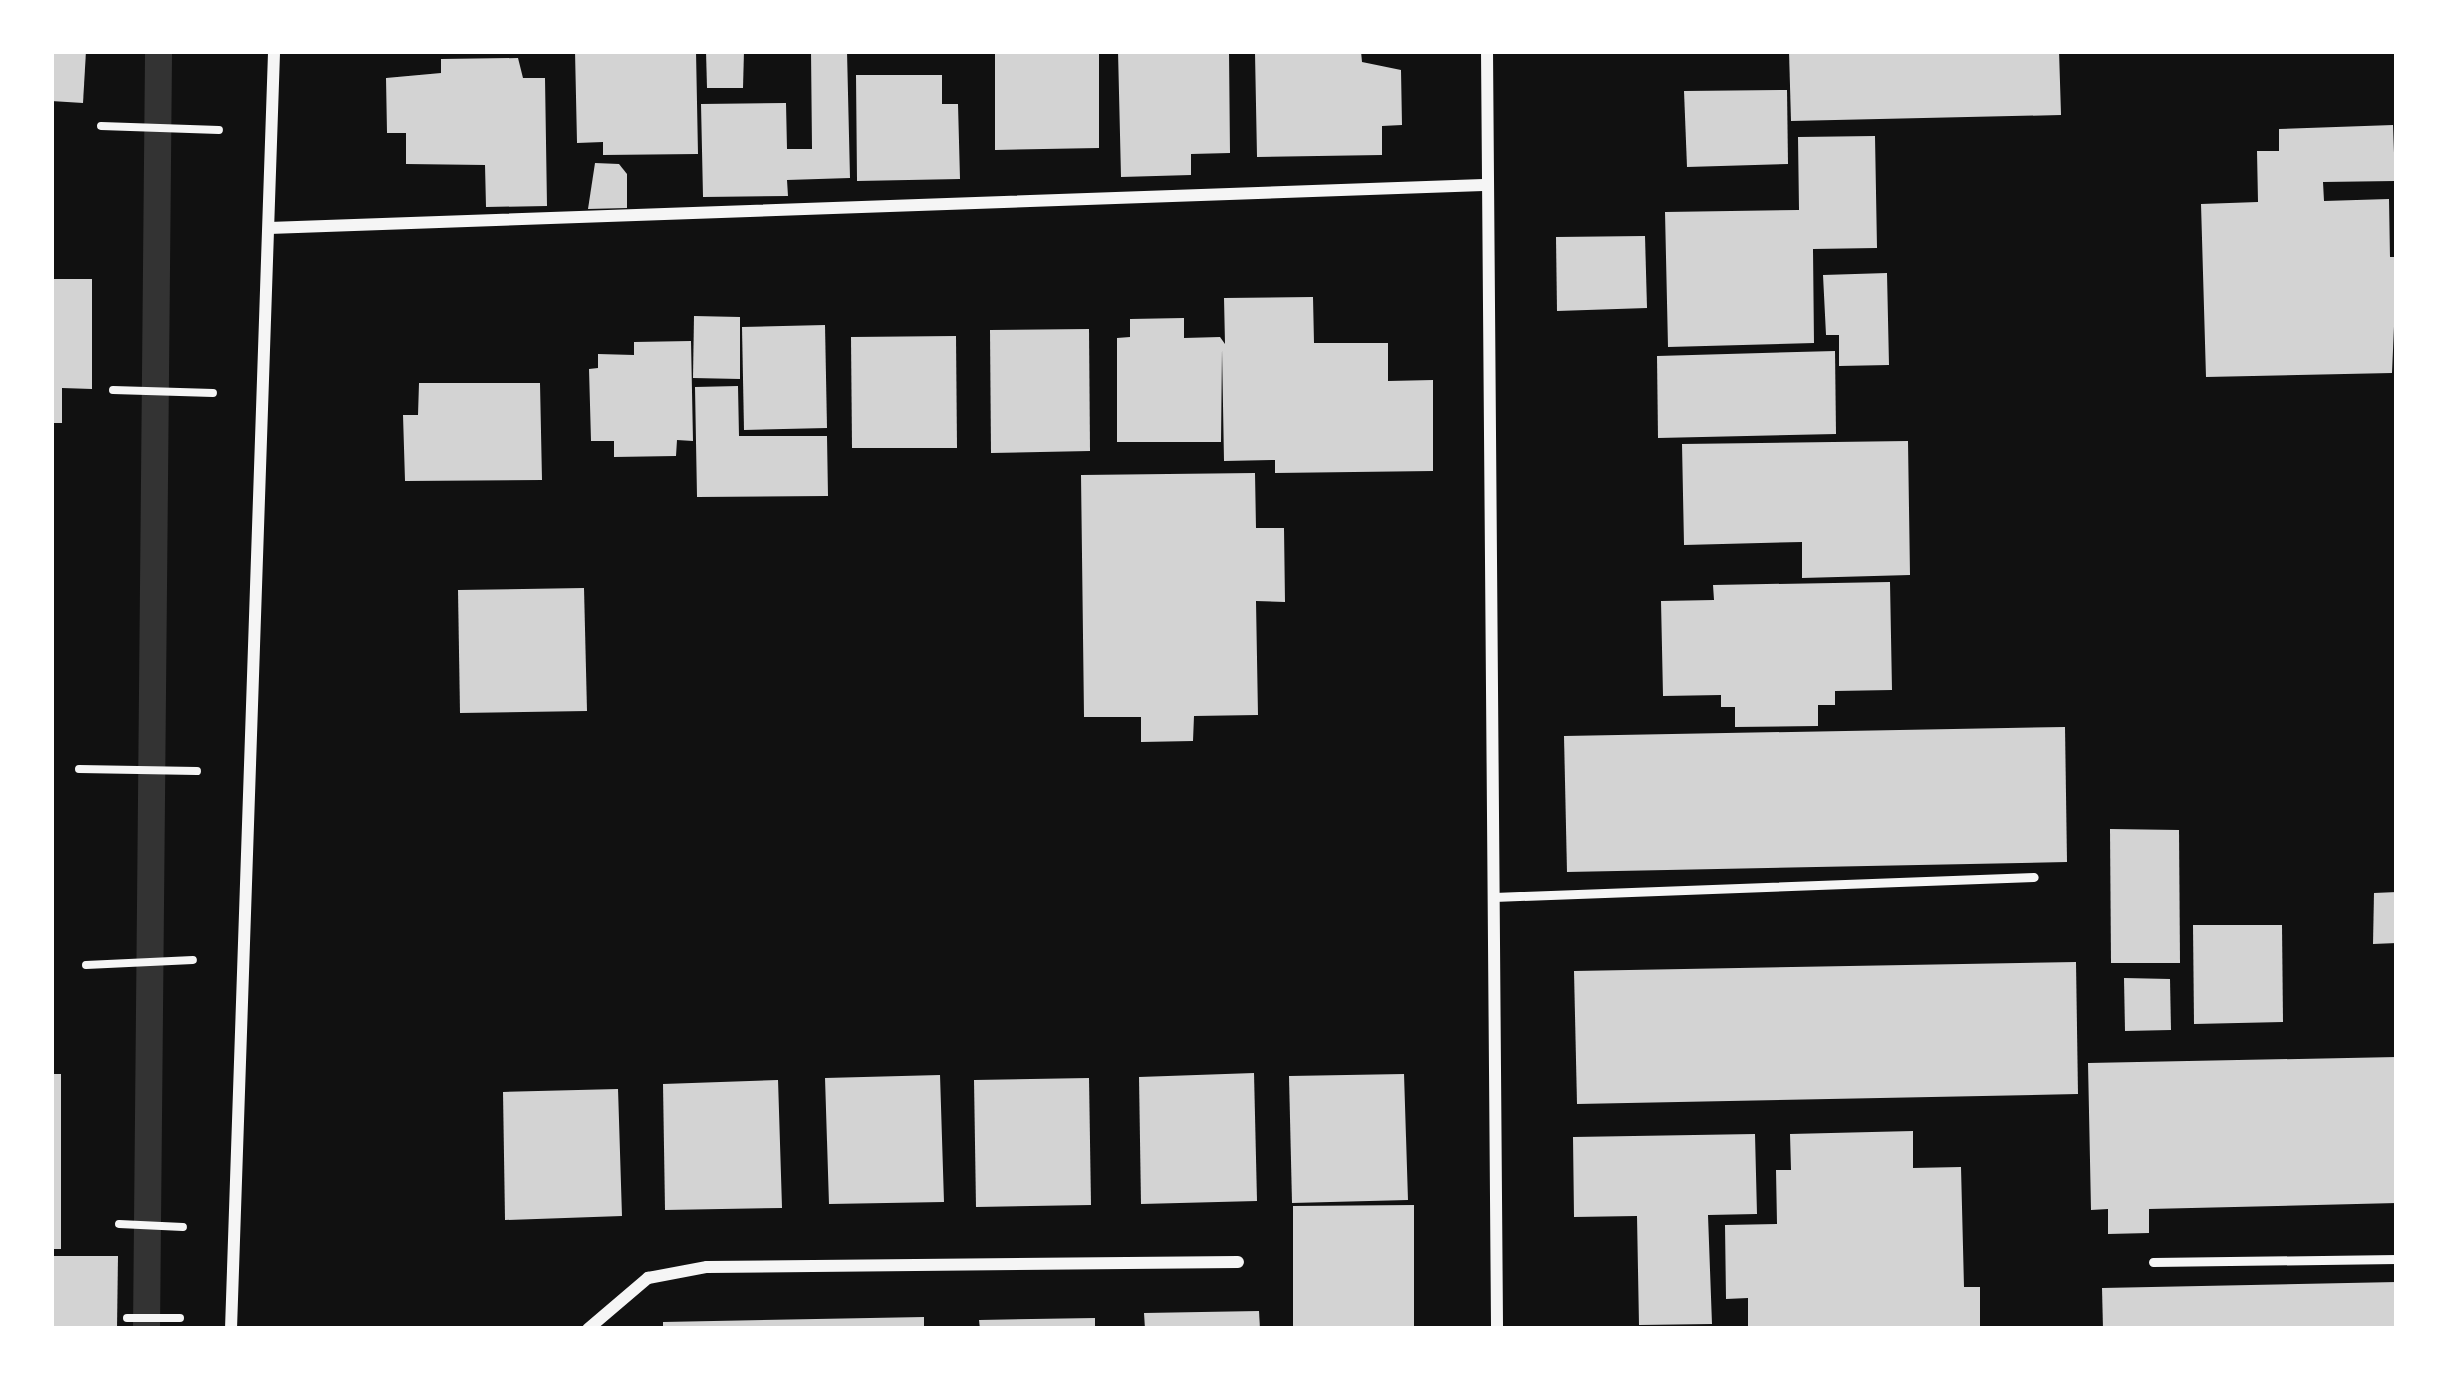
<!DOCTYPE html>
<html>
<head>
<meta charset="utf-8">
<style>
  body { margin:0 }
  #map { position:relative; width:2448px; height:1380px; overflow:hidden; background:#111; font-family:Inter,sans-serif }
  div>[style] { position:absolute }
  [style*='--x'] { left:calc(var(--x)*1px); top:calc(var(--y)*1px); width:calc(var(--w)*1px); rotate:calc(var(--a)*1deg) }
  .stream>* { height:27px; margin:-13.5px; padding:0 13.5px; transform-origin:13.5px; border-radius:13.5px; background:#333 }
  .building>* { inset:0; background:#d3d3d3 }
  .path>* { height:8px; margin:-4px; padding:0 4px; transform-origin:4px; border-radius:4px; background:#f5f5f5 }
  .service>* { height:9px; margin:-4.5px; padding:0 4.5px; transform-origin:4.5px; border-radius:4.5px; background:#f5f5f5 }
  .minor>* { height:12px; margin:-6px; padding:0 6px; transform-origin:6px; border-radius:6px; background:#f5f5f5 }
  span { translate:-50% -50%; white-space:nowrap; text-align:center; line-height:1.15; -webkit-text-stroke:9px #fff; paint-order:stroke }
  .frame { position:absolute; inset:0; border:54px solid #fff; pointer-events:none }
</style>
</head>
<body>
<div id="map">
  <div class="stream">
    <div style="--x:146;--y:1329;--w:1278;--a:-89.46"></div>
  </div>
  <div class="building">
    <div style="clip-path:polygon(51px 51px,86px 51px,83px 103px,51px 101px)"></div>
    <div style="clip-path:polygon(575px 51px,696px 51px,698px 154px,603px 155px,603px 142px,577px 143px)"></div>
    <div style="clip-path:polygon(706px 51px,744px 51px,743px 88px,707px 88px)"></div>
    <div style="clip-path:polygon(811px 51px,847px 51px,850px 178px,787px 180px,788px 196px,703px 197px,701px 104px,786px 103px,787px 149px,812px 149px)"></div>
    <div style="clip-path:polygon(995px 51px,1099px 51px,1099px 148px,995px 150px)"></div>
    <div style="clip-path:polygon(1118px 51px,1229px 51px,1230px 153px,1191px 154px,1191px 175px,1121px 177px)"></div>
    <div style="clip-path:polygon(1361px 51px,1362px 62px,1401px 70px,1402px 125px,1382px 126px,1382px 155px,1257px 157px,1255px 53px)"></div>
    <div style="clip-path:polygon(1789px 51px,2059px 51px,2061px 115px,1791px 121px)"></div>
    <div style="clip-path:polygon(518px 58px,523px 78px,545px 78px,547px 206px,486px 207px,485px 165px,406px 164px,406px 133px,387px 133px,386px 78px,441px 73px,441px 59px)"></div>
    <div style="clip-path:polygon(856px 75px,942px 75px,942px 104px,958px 104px,960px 179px,857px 181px)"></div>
    <div style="clip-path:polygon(1787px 90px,1788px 164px,1687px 167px,1684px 91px)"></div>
    <div style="clip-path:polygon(2393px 125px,2395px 181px,2323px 182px,2324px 201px,2389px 199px,2390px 257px,2397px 257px,2392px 373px,2206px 377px,2201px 204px,2258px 202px,2257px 151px,2279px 151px,2279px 129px)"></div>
    <div style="clip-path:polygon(1875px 136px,1877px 248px,1813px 249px,1814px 343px,1668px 347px,1665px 212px,1799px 210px,1798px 137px)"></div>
    <div style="clip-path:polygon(595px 163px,619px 164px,627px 174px,627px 208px,588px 209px)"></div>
    <div style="clip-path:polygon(1645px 236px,1647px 308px,1557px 311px,1556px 237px)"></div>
    <div style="clip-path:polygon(1887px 273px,1889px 365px,1839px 366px,1839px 335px,1826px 335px,1823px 275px)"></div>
    <div style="clip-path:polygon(51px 279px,92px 279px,92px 389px,62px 388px,62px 423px,51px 423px)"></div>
    <div style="clip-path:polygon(1313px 297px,1314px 343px,1388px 343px,1388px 381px,1433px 380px,1433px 471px,1275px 473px,1275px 460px,1224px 461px,1222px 349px,1221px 442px,1117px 442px,1117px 338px,1130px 337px,1130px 319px,1184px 318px,1184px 338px,1220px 337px,1225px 344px,1224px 298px)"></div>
    <div style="clip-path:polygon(694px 316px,740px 317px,740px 379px,693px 378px)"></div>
    <div style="clip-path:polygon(825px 325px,827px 428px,744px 430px,742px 327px)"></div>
    <div style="clip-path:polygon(1089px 329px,1090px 451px,991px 453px,990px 330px)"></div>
    <div style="clip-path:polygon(956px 336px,957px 448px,852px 448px,851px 337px)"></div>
    <div style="clip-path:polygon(691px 341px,693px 441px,677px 440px,676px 456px,614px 457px,614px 441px,591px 441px,589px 369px,598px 368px,598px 354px,634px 355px,634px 342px)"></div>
    <div style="clip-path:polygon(1835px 351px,1836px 434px,1658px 438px,1657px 356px)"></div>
    <div style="clip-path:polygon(419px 383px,540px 383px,542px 480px,405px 481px,403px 415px,418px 415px)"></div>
    <div style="clip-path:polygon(738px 386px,739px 436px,827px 436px,828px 496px,697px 497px,695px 387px)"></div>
    <div style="clip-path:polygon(1908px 441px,1910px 575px,1802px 578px,1802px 542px,1684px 545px,1682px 444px)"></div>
    <div style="clip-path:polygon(1255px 473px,1256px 528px,1284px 528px,1285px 602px,1256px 601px,1258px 715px,1194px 716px,1193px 741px,1141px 742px,1141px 717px,1084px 717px,1081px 475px)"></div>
    <div style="clip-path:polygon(1890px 582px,1892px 690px,1835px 691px,1835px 705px,1818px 705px,1818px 726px,1735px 727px,1735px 707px,1721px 707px,1721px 695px,1663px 696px,1661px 601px,1714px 600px,1713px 585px)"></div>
    <div style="clip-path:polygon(584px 588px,587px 711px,460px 713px,458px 590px)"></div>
    <div style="clip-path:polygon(2065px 727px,2067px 862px,1567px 872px,1564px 736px)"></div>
    <div style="clip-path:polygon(2110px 829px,2179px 830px,2180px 963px,2111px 963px)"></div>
    <div style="clip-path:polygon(2397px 892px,2397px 943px,2373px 944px,2374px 893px)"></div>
    <div style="clip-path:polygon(2193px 925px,2282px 925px,2283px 1022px,2194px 1024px)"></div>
    <div style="clip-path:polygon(2076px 962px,2078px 1094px,1577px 1104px,1574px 971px)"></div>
    <div style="clip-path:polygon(2124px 978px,2170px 979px,2171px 1030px,2125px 1031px)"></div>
    <div style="clip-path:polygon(2397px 1057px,2397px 1203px,2149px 1209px,2149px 1233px,2108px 1234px,2108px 1209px,2091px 1210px,2088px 1063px)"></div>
    <div style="clip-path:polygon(1254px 1073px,1257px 1201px,1141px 1204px,1139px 1077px)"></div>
    <div style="clip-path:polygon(51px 1074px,61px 1074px,61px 1249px,51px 1249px)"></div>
    <div style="clip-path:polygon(1404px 1074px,1408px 1200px,1292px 1203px,1289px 1076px)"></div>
    <div style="clip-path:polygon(940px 1075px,944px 1202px,829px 1204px,825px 1078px)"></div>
    <div style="clip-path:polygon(1089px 1078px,1091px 1205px,976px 1207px,974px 1080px)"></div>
    <div style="clip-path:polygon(778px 1080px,782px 1208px,665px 1210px,663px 1084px)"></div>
    <div style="clip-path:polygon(618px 1089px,622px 1216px,505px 1220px,503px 1092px)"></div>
    <div style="clip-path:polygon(1913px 1131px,1913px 1168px,1961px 1167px,1964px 1287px,1980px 1287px,1980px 1329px,1748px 1329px,1748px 1298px,1726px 1299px,1725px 1225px,1777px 1224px,1776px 1170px,1791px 1170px,1790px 1134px)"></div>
    <div style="clip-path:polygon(1755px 1134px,1757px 1214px,1708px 1215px,1712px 1324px,1639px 1325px,1637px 1216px,1574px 1217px,1573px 1137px)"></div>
    <div style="clip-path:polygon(1414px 1205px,1414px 1329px,1293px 1329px,1293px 1206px)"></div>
    <div style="clip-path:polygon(51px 1256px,118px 1256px,117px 1329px,51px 1329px)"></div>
    <div style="clip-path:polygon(2397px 1282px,2397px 1329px,2103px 1329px,2102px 1288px)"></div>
    <div style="clip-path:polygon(1259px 1311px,1260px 1329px,1145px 1329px,1144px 1313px)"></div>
    <div style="clip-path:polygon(924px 1317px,924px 1329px,663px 1329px,663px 1322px)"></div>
    <div style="clip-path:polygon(1095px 1318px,1095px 1329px,980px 1329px,979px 1320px)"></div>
  </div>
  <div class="path">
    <div style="--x:101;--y:126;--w:118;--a:1.9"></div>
    <div style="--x:113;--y:390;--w:100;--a:1.7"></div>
    <div style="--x:79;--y:769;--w:118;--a:1"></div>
    <div style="--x:86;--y:965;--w:107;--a:-2.7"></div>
    <div style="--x:119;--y:1224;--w:64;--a:2.7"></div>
    <div style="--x:127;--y:1318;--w:53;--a:0"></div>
  </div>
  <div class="service">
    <div style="--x:1494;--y:897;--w:540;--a:-2.12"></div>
    <div style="--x:2153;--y:1262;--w:244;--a:-0.7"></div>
  </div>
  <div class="minor">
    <div style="--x:1487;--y:51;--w:1278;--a:89.55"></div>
    <div style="--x:269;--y:228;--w:1215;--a:-2.03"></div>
    <div style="--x:231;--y:1329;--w:1279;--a:-88.07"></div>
    <div style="--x:588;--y:1329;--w:79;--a:-40.4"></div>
    <div style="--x:648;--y:1278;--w:60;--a:-10.6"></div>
    <div style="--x:707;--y:1267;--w:531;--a:-0.54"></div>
  </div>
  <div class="frame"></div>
</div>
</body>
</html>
